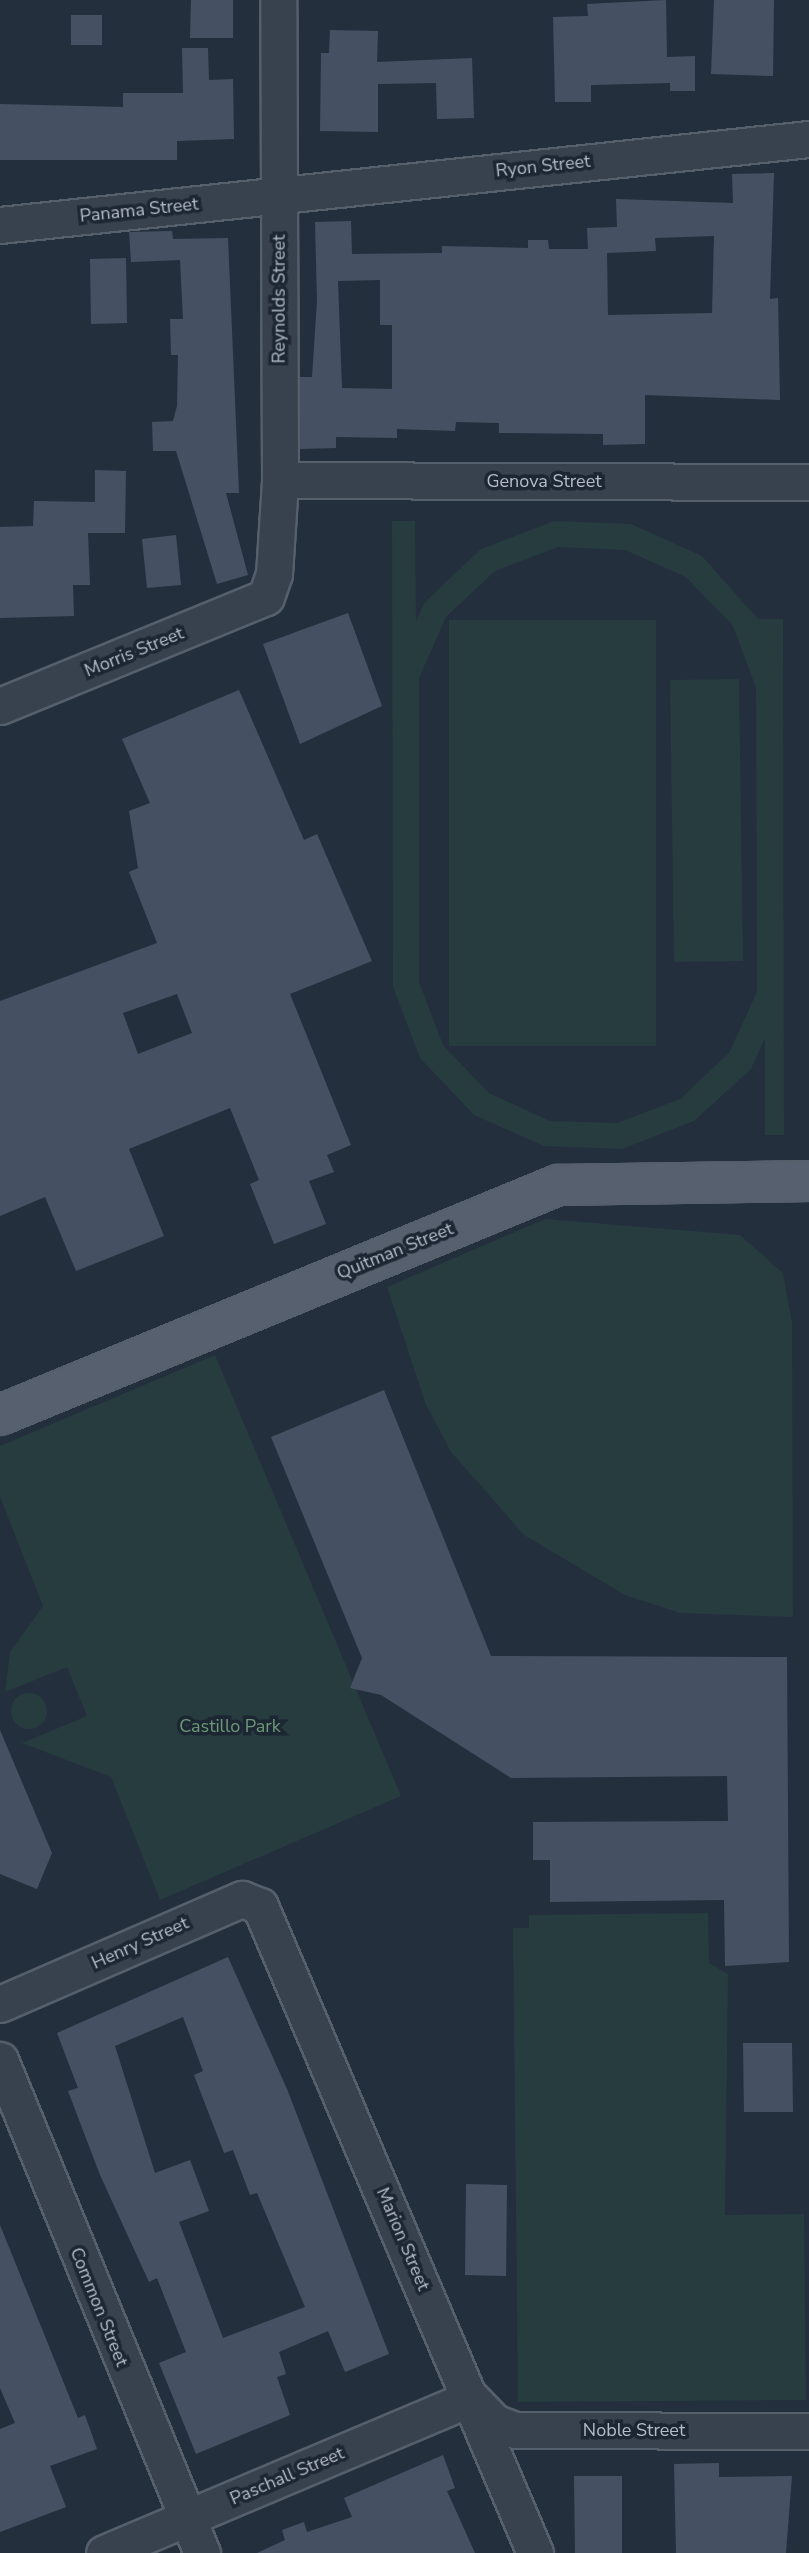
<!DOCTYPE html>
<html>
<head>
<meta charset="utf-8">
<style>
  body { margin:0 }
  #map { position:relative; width:809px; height:2553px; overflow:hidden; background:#242f3e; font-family:"Nunito Sans",sans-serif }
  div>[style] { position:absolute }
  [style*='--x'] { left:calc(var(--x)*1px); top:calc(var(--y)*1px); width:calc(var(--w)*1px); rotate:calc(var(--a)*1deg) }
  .green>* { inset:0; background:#263c3f }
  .round { border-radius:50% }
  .building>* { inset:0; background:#455162 }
  .roads { filter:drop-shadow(2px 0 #565f6c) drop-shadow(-2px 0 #565f6c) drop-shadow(0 2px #565f6c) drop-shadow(0 -2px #565f6c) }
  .minor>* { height:35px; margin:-17.5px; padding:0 17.5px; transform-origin:17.5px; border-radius:17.5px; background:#38414e }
  .major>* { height:38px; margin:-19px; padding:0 19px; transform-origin:19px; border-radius:19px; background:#56606e }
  span { translate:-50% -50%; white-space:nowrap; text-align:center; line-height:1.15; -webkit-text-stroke:7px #1d2633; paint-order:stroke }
  .street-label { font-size:18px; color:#b4bcc9 }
  .park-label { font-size:18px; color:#6b9a76 }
</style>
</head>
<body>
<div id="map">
  <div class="green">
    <div style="clip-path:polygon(evenodd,392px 521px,415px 521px,416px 621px,425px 602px,481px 549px,554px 521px,631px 524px,702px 556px,758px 619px,783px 619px,784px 1135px,765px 1135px,765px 1038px,751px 1069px,694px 1121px,622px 1149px,544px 1146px,474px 1115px,420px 1058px,393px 987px,392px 521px,558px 547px,625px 550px,686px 577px,733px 626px,756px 688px,757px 992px,729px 1053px,680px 1099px,617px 1123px,550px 1121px,489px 1093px,443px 1045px,419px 982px,419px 678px,446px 617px,495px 571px,558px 547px)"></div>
    <div style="clip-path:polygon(449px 620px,656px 620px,656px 1046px,449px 1046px)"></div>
    <div style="clip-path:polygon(739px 679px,743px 961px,674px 962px,670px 680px)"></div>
    <div style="clip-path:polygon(545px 1219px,740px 1235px,783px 1273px,792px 1323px,793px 1617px,680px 1613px,625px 1595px,524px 1535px,451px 1452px,426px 1405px,387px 1287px)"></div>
    <div style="clip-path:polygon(215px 1355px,401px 1796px,160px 1900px,111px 1777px,22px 1743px,87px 1716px,67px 1667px,5px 1692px,10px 1652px,43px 1606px,0 1497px,0 1446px)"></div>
    <div class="round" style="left:11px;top:1693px;width:36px;height:36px"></div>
    <div style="clip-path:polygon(708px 1913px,709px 1963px,728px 1974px,725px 2215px,804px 2214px,806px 2400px,518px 2402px,513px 1928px,529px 1928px,529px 1915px)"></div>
  </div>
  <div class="building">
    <div style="clip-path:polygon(191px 0,233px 0,233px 38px,190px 38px)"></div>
    <div style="clip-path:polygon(666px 0,667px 57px,695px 56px,695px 91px,670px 91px,670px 83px,591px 85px,591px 102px,555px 102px,553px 17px,588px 16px,587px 4px)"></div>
    <div style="clip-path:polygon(714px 0,774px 0,773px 76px,711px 74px)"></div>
    <div style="clip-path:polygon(71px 15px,102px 15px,102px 45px,71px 45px)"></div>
    <div style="clip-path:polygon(330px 30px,378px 31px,377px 62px,472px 58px,474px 118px,437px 119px,436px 83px,378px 84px,378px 132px,320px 131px,321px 53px,329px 53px)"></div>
    <div style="clip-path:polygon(182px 48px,208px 48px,209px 80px,233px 79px,234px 139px,177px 141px,177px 160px,0 160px,0 104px,123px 107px,123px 93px,183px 93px)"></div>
    <div style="clip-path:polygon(evenodd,774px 173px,770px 299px,778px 298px,780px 400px,645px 395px,645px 444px,603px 445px,603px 434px,499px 433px,499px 423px,456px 422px,455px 431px,397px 429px,397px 438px,336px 437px,336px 448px,300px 449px,300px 377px,312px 377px,317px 301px,315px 222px,351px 221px,352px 254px,442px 253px,442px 246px,528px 248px,528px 240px,548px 240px,549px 249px,588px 249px,587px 228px,617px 227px,616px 199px,733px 203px,732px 174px,774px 173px,714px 236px,712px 313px,608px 315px,607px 253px,656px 251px,655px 238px,714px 236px,774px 173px,380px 280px,380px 325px,392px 325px,392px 389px,342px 388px,338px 281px,380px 280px)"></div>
    <div style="clip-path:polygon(172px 231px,173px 239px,228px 238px,239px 493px,226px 493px,248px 575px,217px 584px,176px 451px,153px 451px,152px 422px,173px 421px,177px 406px,178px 355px,171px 355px,170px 319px,183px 319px,180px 260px,131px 262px,129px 232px)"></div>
    <div style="clip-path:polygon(126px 258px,127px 323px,91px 324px,90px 259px)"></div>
    <div style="clip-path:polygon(95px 470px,126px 471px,125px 533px,88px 533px,90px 585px,73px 585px,74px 616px,0 618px,0 527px,33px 526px,34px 501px,95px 502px)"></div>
    <div style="clip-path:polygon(176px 535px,181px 585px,147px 588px,142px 539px)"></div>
    <div style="clip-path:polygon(348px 613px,382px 706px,300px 744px,263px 644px)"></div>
    <div style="clip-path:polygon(evenodd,239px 690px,304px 840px,317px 834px,372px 961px,290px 994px,351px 1145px,327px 1155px,334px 1172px,309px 1181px,326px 1224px,274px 1244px,250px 1184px,259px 1180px,230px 1108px,129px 1149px,164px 1236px,76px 1271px,45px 1197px,0 1216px,0 1001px,157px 943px,129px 872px,138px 868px,129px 811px,150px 803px,122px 739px,239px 690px,177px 994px,192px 1033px,138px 1054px,123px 1013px,177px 994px)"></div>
    <div style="clip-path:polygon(384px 1390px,491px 1656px,787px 1657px,789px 1962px,725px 1966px,724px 1900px,550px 1902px,550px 1860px,533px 1860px,533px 1822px,728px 1821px,727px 1776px,511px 1778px,381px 1695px,350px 1688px,362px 1658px,271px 1437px)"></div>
    <div style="clip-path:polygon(0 1730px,52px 1853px,37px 1889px,0 1874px)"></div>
    <div style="clip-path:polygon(evenodd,228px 1957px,287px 2089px,389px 2354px,345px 2372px,328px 2331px,279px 2352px,286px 2374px,277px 2377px,290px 2415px,196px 2454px,159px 2363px,186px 2352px,157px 2278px,149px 2282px,100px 2175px,68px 2091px,78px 2088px,57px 2033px,228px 1957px,183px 2017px,203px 2071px,194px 2075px,224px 2153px,233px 2150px,250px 2195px,257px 2193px,305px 2307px,223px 2338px,179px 2222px,209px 2211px,190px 2160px,155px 2173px,115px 2046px,183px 2017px)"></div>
    <div style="clip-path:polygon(743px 2043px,792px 2043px,793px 2112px,744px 2112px)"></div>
    <div style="clip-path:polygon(466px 2184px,507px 2185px,506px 2276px,465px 2275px)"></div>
    <div style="clip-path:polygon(0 2225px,78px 2418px,85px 2415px,97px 2449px,50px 2466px,66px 2507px,0 2532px,0 2429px,15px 2423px,0 2388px)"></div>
    <div style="clip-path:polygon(443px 2455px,455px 2488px,447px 2491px,475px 2553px,257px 2553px,285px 2540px,282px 2530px,304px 2522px,307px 2532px,352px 2517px,344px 2498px)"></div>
    <div style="clip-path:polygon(719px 2463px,719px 2477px,792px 2476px,786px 2553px,676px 2553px,674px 2464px)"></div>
    <div style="clip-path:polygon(574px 2476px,622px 2476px,622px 2553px,575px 2553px)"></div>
  </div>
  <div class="roads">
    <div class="minor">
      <div style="--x:0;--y:225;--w:814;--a:-6.07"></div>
      <div style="--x:280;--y:480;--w:529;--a:0.22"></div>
      <div style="--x:0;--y:706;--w:287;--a:-22.3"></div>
      <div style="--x:266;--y:597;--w:24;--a:-71"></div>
      <div style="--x:274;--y:574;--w:94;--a:-86.3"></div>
      <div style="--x:280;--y:480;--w:480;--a:-90.2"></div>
      <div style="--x:0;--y:2004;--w:264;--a:-23.5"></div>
      <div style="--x:242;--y:1899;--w:19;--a:21"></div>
      <div style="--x:260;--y:1906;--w:703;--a:66.97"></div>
      <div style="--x:0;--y:2060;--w:533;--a:67.72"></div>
      <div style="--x:104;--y:2553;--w:398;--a:-22.9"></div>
      <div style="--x:471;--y:2398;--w:33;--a:46"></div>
      <div style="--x:494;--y:2422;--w:22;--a:21"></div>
      <div style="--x:515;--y:2430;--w:294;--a:0.2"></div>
    </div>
    <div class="major">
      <div style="--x:0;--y:1415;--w:604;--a:-22.4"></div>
      <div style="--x:558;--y:1185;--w:251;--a:-0.9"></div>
    </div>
  </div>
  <div class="street-label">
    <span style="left:543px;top:166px;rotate:-6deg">Ryon Street</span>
    <span style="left:139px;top:210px;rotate:-6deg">Panama Street</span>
    <span style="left:279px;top:299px;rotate:-90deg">Reynolds Street</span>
    <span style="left:544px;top:481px">Genova Street</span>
    <span style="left:134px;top:652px;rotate:-22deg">Morris Street</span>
    <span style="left:395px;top:1251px;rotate:-22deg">Quitman Street</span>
    <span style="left:140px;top:1943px;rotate:-24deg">Henry Street</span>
    <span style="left:403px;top:2239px;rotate:67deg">Marion Street</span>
    <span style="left:99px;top:2307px;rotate:68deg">Common Street</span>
    <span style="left:634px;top:2430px">Noble Street</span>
    <span style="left:287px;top:2476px;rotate:-23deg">Paschall Street</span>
  </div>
  <div class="park-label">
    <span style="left:230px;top:1726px">Castillo Park</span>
  </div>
</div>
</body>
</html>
